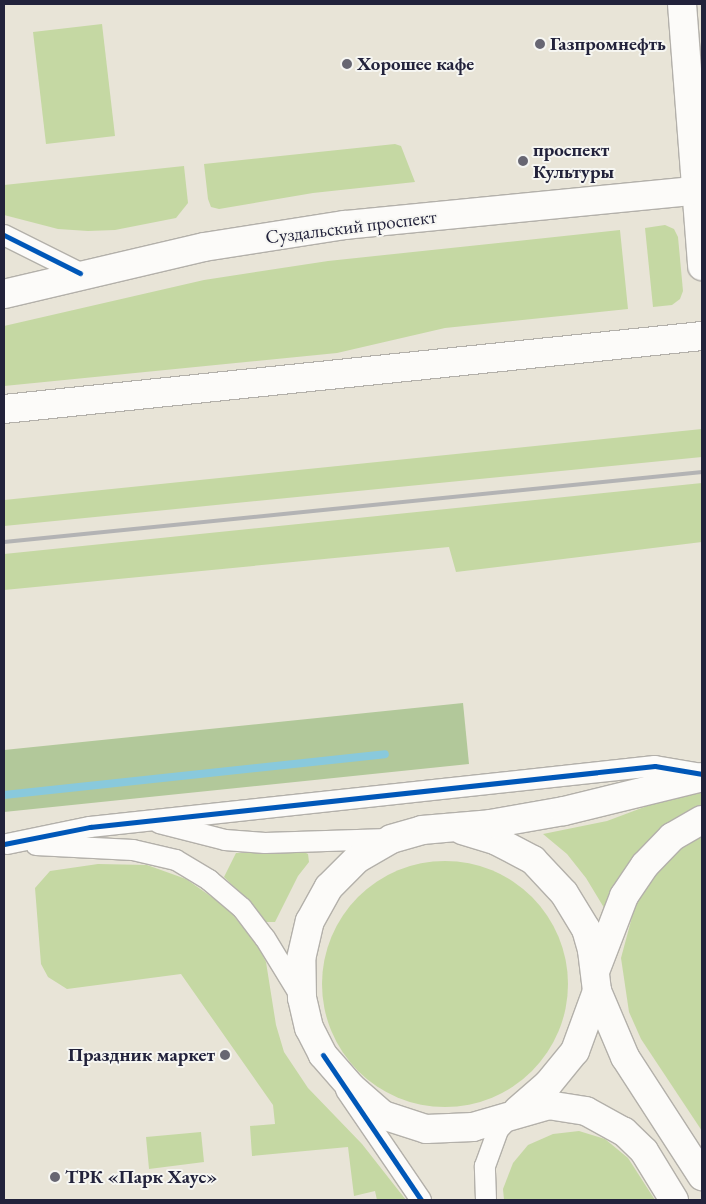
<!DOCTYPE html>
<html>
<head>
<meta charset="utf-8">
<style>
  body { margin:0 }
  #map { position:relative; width:706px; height:1204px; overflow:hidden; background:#e8e4d7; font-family:"EB Garamond",serif }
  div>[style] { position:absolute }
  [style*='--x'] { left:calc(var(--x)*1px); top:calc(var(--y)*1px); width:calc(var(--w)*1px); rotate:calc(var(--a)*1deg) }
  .green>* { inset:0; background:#c5d8a3 }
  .round { border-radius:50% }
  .forest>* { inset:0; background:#b2c89a }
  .stream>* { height:8px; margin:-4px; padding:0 4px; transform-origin:4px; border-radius:4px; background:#89c9dc }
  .roads { filter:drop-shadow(1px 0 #b3b0aa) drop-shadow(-1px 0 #b3b0aa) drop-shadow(0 1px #b3b0aa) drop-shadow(0 -1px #b3b0aa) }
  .street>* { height:20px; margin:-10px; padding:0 10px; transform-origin:10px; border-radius:10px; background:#fcfbf9 }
  .secondary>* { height:28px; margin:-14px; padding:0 14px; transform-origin:14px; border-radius:14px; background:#fcfbf9 }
  .rail>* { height:4px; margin:-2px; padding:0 2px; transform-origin:2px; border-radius:2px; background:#b3b3b4 }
  .cycleway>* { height:5px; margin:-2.5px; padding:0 2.5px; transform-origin:2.5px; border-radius:2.5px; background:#0057b8 }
  .dots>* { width:14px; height:14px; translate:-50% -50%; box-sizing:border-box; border:2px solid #f6f6f2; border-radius:50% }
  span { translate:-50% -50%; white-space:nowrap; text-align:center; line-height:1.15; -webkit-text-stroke:4px #f6f6f2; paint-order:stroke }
  .poi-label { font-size:19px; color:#22223b; font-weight:700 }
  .left { translate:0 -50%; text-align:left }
  .right { translate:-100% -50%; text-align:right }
  .street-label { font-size:19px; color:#22223b }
  .frame { position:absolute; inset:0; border:5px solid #22223b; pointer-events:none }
</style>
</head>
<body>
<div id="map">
  <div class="green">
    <div style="clip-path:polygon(102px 24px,115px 136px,46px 144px,33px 32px)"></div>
    <div style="clip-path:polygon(395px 144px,401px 146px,415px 182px,313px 193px,219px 209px,211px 207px,208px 199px,204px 164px)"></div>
    <div style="clip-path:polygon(184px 166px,188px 203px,176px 218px,115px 230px,88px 231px,58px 229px,4px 215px,4px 185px)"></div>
    <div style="clip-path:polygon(665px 225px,674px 229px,678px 237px,683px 291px,680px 299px,672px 305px,653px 307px,645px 228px)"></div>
    <div style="clip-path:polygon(620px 230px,628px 309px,445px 328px,337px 353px,4px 386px,4px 326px,204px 280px,328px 261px)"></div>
    <div style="clip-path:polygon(702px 429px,702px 457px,4px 526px,4px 500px)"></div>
    <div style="clip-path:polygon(702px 483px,702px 542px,456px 572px,449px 547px,4px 590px,4px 554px)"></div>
    <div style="clip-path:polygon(702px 792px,702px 807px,606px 911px,586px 878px,567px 854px,543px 834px,607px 821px,655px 803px)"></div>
    <div style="clip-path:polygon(702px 831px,702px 1131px,641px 1039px,629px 1012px,621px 958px,636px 902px,651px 876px,677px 846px)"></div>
    <div style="clip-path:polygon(304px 852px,308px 854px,309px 862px,298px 876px,275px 922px,265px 922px,249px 901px,224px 877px,236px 853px)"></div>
    <div class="round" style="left:322px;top:861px;width:246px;height:246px"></div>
    <div style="clip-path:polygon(98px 864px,147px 865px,186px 879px,226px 907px,256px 942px,266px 962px,276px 1025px,284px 1052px,308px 1088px,362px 1144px,406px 1200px,377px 1200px,375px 1191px,354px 1196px,348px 1147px,252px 1156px,250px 1126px,275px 1124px,273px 1105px,181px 974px,67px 989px,48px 977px,41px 964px,35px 888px,50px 871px)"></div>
    <div style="clip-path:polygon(579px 1131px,605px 1139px,628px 1158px,655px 1200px,504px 1200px,503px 1189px,513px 1163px,528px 1145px,553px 1134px)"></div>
    <div style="clip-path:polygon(201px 1132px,204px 1162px,149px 1169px,146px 1137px)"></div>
  </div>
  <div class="forest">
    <div style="clip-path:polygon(463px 703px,469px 764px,4px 812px,4px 750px)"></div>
  </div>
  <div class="stream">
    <div style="--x:4;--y:795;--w:383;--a:-6.1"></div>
  </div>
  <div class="roads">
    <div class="street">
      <div style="--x:4;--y:235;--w:85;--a:26.6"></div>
      <div style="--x:159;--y:823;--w:68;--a:14.4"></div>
      <div style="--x:225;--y:840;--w:40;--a:4.3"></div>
      <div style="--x:265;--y:843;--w:123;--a:-1.9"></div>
      <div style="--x:7;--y:844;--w:85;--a:-11.6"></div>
      <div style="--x:90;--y:827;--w:568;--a:-6.16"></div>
      <div style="--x:655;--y:766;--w:48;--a:9.7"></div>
      <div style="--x:36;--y:845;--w:97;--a:3"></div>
      <div style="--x:133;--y:850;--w:44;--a:13.1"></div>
      <div style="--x:176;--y:860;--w:39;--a:31"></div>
      <div style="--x:209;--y:880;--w:43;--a:40.3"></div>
      <div style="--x:242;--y:908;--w:38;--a:53"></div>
      <div style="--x:265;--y:938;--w:69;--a:58.6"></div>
      <div style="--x:346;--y:1090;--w:133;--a:55.7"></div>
      <div style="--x:486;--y:1200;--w:34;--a:-92"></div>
      <div style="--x:485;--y:1166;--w:38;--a:-70"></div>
      <div style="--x:498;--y:1130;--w:21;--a:-47"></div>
    </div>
    <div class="secondary">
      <div style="--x:682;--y:4;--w:263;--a:85.6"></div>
      <div style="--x:4;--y:294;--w:205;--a:-13.2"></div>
      <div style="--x:204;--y:247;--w:143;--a:-8.9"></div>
      <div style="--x:345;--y:225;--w:359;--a:-5.6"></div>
      <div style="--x:4;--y:409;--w:702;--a:-5.97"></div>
      <div style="--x:462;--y:830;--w:37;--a:17"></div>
      <div style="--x:497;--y:841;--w:41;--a:27.8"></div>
      <div style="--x:533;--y:860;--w:45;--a:46.8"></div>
      <div style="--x:564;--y:893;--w:42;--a:58.6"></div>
      <div style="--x:586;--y:929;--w:22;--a:74"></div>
      <div style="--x:592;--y:950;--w:41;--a:83"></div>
      <div style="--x:597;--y:991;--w:64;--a:110.1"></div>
      <div style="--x:575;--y:1051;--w:43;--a:129.3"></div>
      <div style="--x:548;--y:1084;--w:40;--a:139"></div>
      <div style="--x:596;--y:969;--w:78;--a:-69"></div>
      <div style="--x:624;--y:896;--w:37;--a:-56"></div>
      <div style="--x:645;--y:865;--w:39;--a:-46"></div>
      <div style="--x:672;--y:837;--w:34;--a:-30"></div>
      <div style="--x:597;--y:991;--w:72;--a:67"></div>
      <div style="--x:625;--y:1057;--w:142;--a:57.1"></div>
      <div style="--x:674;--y:1200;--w:57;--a:-121.5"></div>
      <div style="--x:644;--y:1151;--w:28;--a:-136"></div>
      <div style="--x:624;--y:1132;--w:43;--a:-151.1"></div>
      <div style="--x:586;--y:1111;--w:37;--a:-171"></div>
      <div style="--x:549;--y:1105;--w:79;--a:163.9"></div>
      <div style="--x:473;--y:1127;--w:47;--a:177.6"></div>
      <div style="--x:426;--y:1129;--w:45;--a:-162"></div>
      <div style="--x:383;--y:1115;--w:43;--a:-138.8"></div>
      <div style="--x:351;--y:1087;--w:43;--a:-131.2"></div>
      <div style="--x:323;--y:1055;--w:30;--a:-117"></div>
      <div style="--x:309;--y:1028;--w:31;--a:-103"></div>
      <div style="--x:302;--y:998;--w:39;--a:-91"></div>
      <div style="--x:301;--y:959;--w:39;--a:-77"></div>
      <div style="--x:310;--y:921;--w:39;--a:-61"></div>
      <div style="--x:329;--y:887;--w:40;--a:-45"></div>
      <div style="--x:357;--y:859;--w:39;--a:-30"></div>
      <div style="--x:391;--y:839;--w:32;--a:-16"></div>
      <div style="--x:422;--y:830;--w:68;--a:-5"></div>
      <div style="--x:490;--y:824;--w:75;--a:-10"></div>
      <div style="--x:564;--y:811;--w:142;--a:-13.8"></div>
    </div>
  </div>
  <div class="rail">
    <div style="--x:4;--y:542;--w:702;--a:-5.73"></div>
  </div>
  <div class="cycleway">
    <div style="--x:4;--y:235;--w:85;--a:26.6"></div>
    <div style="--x:4;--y:844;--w:88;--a:-11.2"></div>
    <div style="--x:90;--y:827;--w:568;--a:-6.16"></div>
    <div style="--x:655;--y:766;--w:48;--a:9.7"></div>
    <div style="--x:323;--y:1055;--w:175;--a:55.9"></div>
  </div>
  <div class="dots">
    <div style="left:540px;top:44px;background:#676672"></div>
    <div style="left:347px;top:64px;background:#676672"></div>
    <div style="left:523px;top:161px;background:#676672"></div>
    <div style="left:225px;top:1055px;background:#676672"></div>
    <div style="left:55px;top:1177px;background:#676672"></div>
  </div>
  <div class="poi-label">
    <span class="left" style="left:550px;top:44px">Газпромнефть</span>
    <span class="left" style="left:357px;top:64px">Хорошее кафе</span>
    <span class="left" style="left:533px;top:161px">проспект<br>Культуры</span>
    <span class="right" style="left:215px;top:1055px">Праздник маркет</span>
    <span class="left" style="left:65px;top:1177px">ТРК «Парк Хаус»</span>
  </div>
  <div class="street-label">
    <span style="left:351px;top:227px;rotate:-7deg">Суздальский проспект</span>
  </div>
  <div class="frame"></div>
</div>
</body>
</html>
